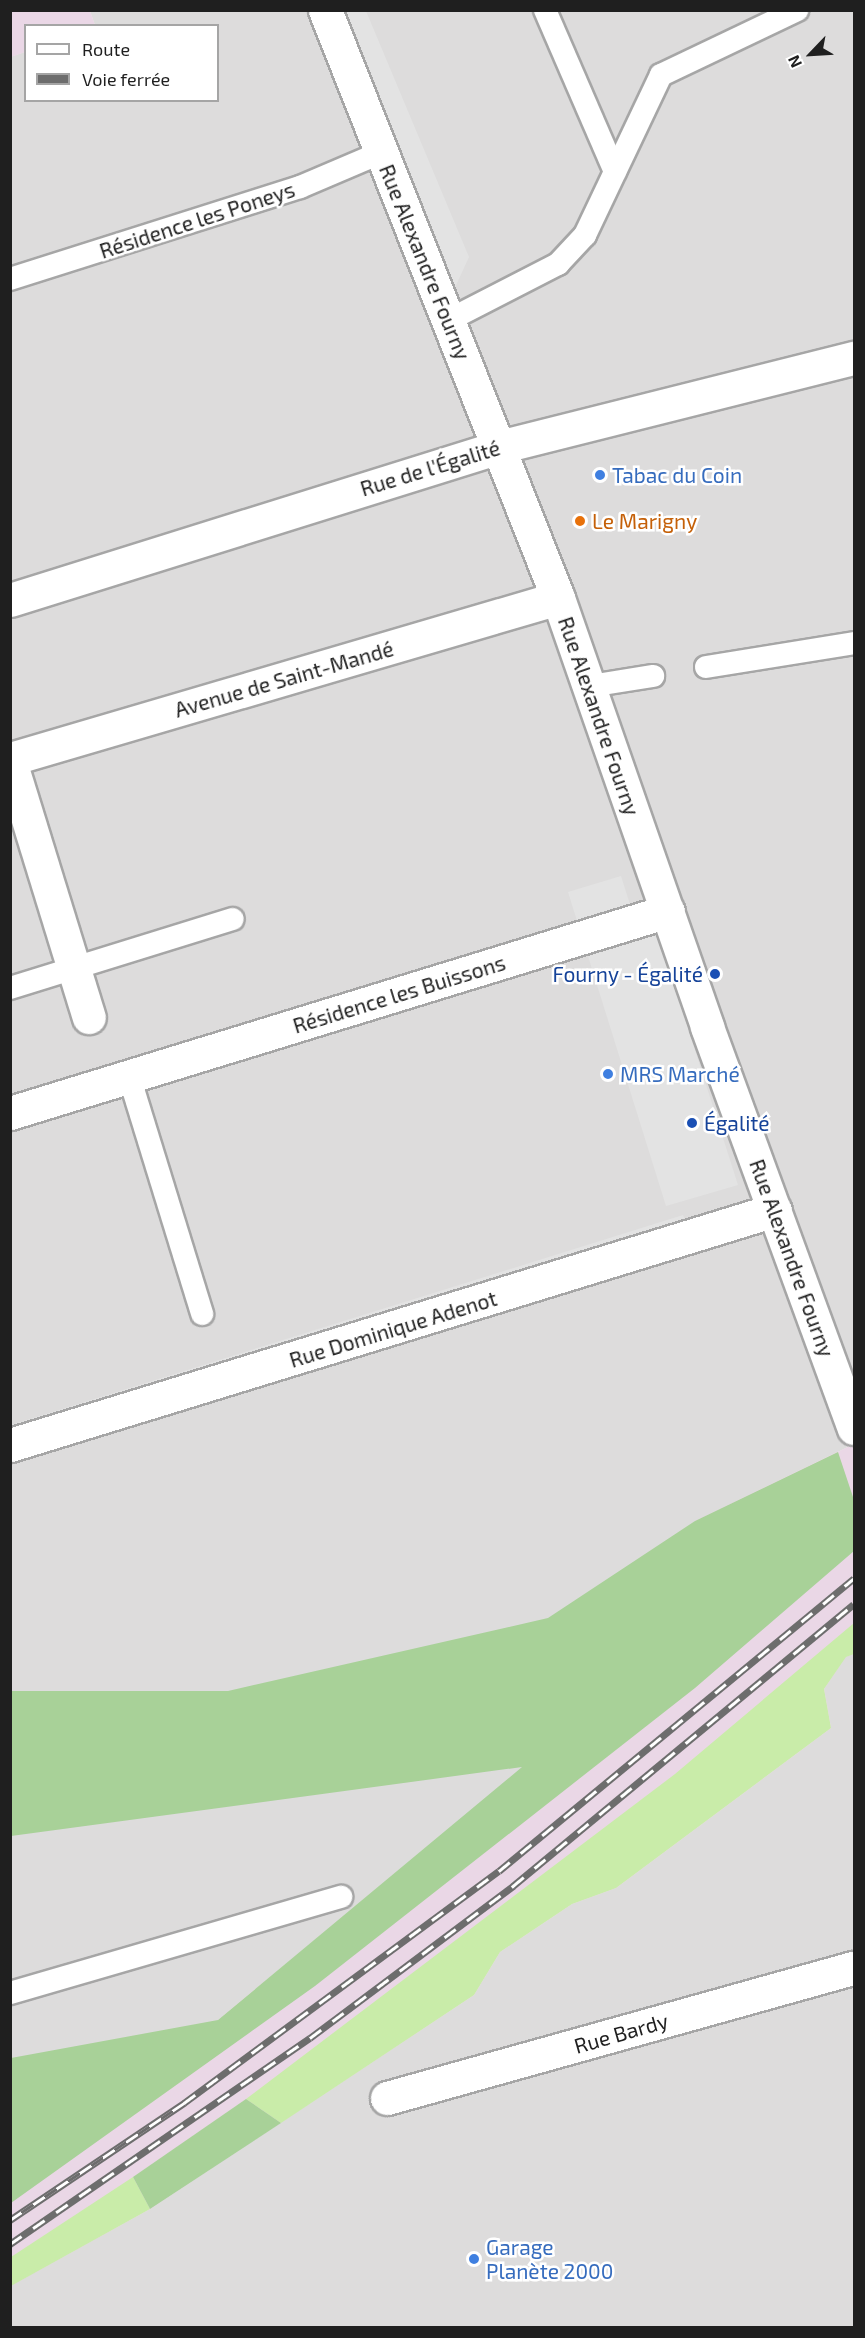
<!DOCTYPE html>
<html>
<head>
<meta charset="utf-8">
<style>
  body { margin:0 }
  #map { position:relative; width:865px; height:2338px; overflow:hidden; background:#f0ede5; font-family:"Exo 2",sans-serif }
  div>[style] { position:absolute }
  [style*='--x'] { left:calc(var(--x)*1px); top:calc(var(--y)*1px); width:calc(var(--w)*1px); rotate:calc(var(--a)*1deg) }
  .residential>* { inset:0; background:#dddcdc }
  .industrial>* { inset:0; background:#ead7e6 }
  .grass>* { inset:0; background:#c9eca9 }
  .forest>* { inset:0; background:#a8d198 }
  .parking>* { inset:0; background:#e3e3e3 }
  .roads { filter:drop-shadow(2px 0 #a6a6a6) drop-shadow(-2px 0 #a6a6a6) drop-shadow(0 2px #a6a6a6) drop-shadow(0 -2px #a6a6a6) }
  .service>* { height:22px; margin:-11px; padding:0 11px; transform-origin:11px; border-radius:11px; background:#fff }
  .minor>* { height:33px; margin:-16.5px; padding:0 16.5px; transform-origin:16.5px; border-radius:16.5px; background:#fff }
  .tertiary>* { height:33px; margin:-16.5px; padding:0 16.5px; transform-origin:16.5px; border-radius:16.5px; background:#fff }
  .rail>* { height:7px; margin-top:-3.5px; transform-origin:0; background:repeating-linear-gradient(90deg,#fff 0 14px,#6d6d6d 0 28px); box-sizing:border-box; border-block:2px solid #6d6d6d }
  .dots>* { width:16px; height:16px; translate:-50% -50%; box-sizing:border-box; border:3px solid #fff; border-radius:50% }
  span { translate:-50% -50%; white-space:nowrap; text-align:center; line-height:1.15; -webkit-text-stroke:5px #fff; paint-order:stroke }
  .street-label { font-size:21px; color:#1f1f1f }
  .shop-label { font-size:21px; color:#366cbe }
  .left { translate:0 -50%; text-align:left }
  .food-label { font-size:21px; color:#c56008 }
  .transit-label { font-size:21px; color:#164399 }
  .right { translate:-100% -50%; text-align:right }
  .frame { position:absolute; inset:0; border:12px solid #1f1f1f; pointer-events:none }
  .legend { position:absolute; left:24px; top:24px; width:195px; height:78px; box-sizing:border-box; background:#fff; border:2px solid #a5a5a5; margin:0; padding:8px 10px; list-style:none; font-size:18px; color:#1f1f1f }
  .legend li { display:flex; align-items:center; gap:12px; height:30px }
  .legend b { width:30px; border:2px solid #a5a5a5 }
  .north { position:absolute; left:781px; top:24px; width:60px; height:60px; -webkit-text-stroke:4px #fff; paint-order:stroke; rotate:245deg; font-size:16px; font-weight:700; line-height:24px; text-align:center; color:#1f1f1f }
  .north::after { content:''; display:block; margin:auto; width:21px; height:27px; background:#1f1f1f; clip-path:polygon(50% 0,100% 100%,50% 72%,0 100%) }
</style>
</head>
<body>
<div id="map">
  <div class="residential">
    <div style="clip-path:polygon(90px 11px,854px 11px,854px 1444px,696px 1521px,739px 1573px,513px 1776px,218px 2020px,10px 2162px,10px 57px,25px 52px,26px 100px,218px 100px,218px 26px,95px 25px)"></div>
    <div style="clip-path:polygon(854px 1654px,854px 2327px,11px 2328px,10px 2286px,150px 2209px,474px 1995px,500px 1952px,572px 1904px,616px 1888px,831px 1728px,824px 1689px,846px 1656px)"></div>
  </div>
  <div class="industrial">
    <div style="clip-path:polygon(10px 11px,90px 11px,95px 25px,26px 26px,25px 52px,11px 57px)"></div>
    <div style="clip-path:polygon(854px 1444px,854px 1654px,846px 1657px,824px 1689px,831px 1728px,616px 1888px,572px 1904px,500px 1952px,474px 1995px,150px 2209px,11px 2286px,10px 2162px,218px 2020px,513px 1776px,739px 1573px,695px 1521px)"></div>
  </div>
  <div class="grass">
    <div style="clip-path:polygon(854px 1623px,854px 1654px,846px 1657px,824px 1689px,831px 1728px,616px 1888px,572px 1904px,500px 1952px,474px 1995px,281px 2123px,246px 2099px,675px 1774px)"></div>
    <div style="clip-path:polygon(133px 2177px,150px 2209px,11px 2286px,11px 2257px)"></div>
  </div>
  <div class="forest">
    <div style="clip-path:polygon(838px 1452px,854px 1500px,854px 1551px,695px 1688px,315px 1986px,11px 2203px,11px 2058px,218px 2020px,522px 1767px,11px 1836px,11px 1691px,228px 1691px,548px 1618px,695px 1521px)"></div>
    <div style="clip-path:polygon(246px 2099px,281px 2123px,150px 2209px,133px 2177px)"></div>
  </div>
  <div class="parking">
    <div style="clip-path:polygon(338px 11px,366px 11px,469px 257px,452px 294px)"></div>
    <div style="clip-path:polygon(621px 876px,640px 936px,657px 931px,738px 1185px,666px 1206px,568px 892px)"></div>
    <div style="clip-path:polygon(683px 1215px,688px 1226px,11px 1434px,11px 1425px)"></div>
  </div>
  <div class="roads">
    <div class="service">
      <div style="--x:545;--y:10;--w:176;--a:66.6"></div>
      <div style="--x:10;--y:279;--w:304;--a:-17.6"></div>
      <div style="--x:300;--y:187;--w:87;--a:-23"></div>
      <div style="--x:449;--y:320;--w:123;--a:-27.2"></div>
      <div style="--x:558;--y:264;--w:40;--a:-47"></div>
      <div style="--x:585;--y:235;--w:177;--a:-64.6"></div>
      <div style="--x:661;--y:75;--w:151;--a:-25.5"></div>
      <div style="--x:706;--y:667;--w:150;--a:-9.2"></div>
      <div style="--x:590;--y:686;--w:64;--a:-9"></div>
      <div style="--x:10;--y:988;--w:233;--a:-17.2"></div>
      <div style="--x:129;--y:1076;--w:249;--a:72.9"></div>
      <div style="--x:10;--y:1993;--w:345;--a:-16.2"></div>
    </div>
    <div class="minor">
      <div style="--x:10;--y:600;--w:512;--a:-17.37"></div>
      <div style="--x:499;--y:447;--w:366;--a:-14.1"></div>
      <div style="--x:10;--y:759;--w:571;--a:-16.37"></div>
      <div style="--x:10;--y:761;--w:268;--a:72.9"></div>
      <div style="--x:10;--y:1113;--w:688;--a:-17.07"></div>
      <div style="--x:10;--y:1445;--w:800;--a:-17.08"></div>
      <div style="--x:387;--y:2098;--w:485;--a:-15.6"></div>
    </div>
    <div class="tertiary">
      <div style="--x:325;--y:10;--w:632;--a:68.38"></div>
      <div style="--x:558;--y:598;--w:454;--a:70.8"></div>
      <div style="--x:707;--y:1027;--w:427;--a:69.9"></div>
    </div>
  </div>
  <div class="rail">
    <div style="--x:10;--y:2220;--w:210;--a:-33.9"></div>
    <div style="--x:184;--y:2103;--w:391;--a:-36.4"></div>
    <div style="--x:499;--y:1871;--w:460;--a:-39.5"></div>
    <div style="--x:10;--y:2244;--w:364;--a:-34.5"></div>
    <div style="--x:310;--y:2038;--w:254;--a:-36.8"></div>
    <div style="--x:513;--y:1886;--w:442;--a:-39.6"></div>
  </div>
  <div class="dots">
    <div style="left:600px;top:475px;background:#3f7fe0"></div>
    <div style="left:580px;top:521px;background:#e8710a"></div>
    <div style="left:715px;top:974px;background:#1a4fb4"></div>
    <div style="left:608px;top:1074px;background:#3f7fe0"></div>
    <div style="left:692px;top:1123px;background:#1a4fb4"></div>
    <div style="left:474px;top:2259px;background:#3f7fe0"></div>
  </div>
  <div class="street-label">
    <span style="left:197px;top:220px;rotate:-18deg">Résidence les Poneys</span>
    <span style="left:425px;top:262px;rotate:68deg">Rue Alexandre Fourny</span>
    <span style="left:430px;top:468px;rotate:-17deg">Rue de l'Égalité</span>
    <span style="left:284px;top:679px;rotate:-16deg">Avenue de Saint-Mandé</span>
    <span style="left:599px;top:716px;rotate:71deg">Rue Alexandre Fourny</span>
    <span style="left:399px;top:994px;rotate:-17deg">Résidence les Buissons</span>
    <span style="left:792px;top:1258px;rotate:70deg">Rue Alexandre Fourny</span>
    <span style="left:393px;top:1329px;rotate:-17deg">Rue Dominique Adenot</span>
    <span style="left:621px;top:2033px;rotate:-16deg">Rue Bardy</span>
  </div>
  <div class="shop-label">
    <span class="left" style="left:612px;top:475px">Tabac du Coin</span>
    <span class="left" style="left:620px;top:1074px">MRS Marché</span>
    <span class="left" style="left:486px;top:2259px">Garage<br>Planète 2000</span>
  </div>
  <div class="food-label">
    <span class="left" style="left:592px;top:521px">Le Marigny</span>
  </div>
  <div class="transit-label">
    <span class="right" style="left:703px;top:974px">Fourny - Égalité</span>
    <span class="left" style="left:704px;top:1123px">Égalité</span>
  </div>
  <div class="frame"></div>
  <ul class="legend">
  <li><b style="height:8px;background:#fff"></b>Route</li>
  <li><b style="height:8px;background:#6d6d6d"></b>Voie ferrée</li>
  </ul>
  <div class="north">N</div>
</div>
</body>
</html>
